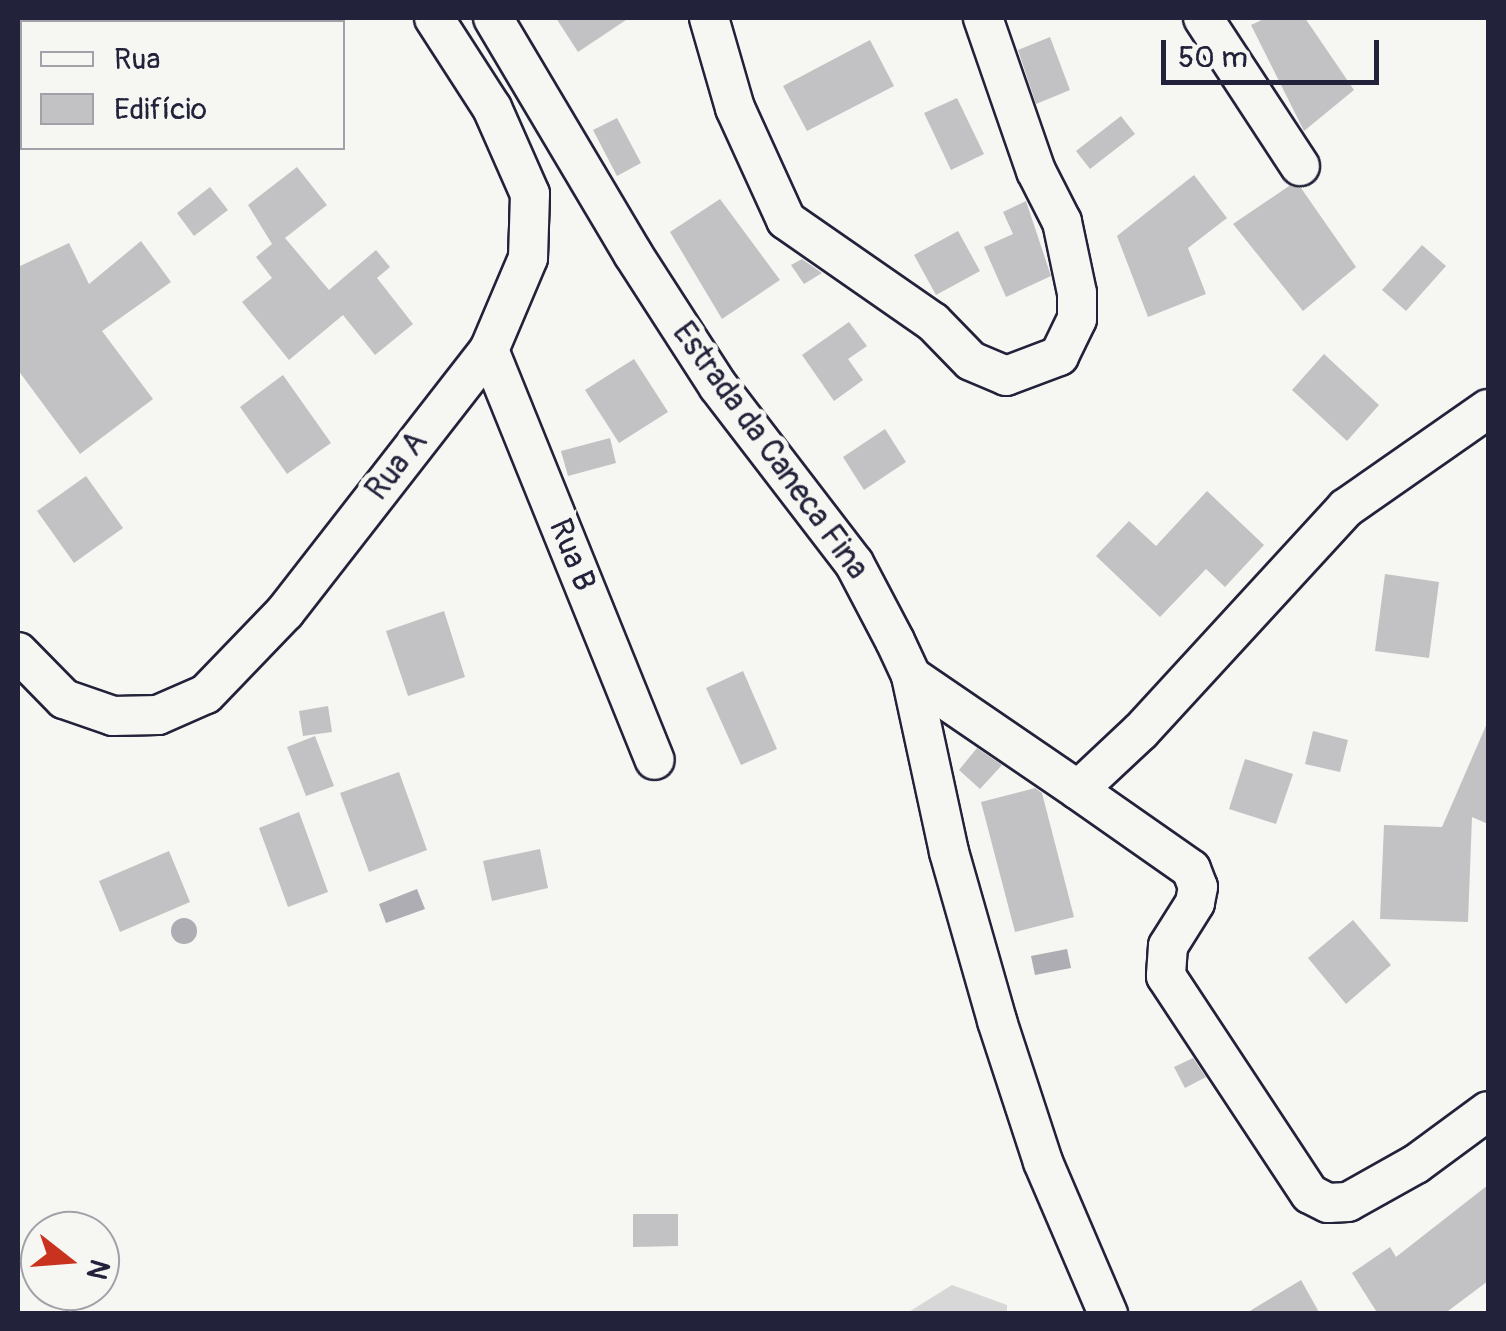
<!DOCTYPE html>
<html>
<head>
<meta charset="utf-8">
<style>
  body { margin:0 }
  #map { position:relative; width:1506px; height:1331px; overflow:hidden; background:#f6f6f2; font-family:Pangolin,sans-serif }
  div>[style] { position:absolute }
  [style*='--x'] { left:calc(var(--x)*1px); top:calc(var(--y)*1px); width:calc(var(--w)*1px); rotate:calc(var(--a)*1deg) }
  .green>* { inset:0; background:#d7d7d7 }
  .water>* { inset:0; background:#adadb3 }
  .round { border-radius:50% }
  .building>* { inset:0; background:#c2c2c4 }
  .roads { filter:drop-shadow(2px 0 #22223b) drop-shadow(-2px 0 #22223b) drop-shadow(0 2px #22223b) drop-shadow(0 -2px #22223b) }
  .minor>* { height:38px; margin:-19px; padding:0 19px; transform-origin:19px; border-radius:19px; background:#f6f6f2 }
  span { translate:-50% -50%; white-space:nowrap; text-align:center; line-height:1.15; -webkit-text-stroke:10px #f6f6f2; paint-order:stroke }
  .street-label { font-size:32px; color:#22223b }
  .frame { position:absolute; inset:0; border:20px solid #22223b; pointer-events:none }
  .legend { position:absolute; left:20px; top:20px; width:325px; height:130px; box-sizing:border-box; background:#f6f6f2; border:2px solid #a1a1a9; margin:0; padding:12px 18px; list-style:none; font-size:30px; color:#22223b }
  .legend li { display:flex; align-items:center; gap:20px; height:50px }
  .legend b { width:50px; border:2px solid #a1a1a9 }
  .north { position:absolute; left:20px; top:1211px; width:100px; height:100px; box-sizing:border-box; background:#f6f6f2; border:2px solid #a1a1a9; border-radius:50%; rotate:107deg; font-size:28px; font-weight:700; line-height:40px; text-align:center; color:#22223b }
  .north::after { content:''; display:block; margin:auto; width:35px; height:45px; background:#c8321e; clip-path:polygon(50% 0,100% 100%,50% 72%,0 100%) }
  .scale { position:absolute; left:1161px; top:40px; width:218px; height:45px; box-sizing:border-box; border:5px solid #22223b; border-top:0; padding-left:12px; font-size:30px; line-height:35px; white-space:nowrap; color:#22223b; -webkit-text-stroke:8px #f6f6f2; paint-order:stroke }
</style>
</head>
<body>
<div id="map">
  <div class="green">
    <div style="clip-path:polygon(952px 1285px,1007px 1305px,1007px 1313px,907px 1313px)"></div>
  </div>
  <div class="water">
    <div style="clip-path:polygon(417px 889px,425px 909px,386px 923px,379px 904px)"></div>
    <div class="round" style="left:171px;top:918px;width:26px;height:26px"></div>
    <div style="clip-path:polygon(1067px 949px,1071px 968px,1035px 975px,1031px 956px)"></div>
  </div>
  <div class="building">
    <div style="clip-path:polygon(556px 18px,629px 18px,578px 52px)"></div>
    <div style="clip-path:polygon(1266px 18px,1305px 18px,1354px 90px,1304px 131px,1251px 25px)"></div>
    <div style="clip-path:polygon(1050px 37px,1070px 90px,1036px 104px,1018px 50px)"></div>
    <div style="clip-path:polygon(870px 40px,894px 86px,807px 131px,783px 86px)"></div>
    <div style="clip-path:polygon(957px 98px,984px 154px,951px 170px,924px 113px)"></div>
    <div style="clip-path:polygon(1121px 116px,1135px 134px,1090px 169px,1076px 151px)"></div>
    <div style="clip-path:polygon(617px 118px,641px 163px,617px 176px,593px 130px)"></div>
    <div style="clip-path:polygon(297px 167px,327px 205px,285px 238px,329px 290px,376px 250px,390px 267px,377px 278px,413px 324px,375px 355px,343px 315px,289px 360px,242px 302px,272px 278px,256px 257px,272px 244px,248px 205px)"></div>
    <div style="clip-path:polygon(1194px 175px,1227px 218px,1188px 248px,1206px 294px,1148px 317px,1117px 236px)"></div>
    <div style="clip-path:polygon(1289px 186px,1301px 188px,1356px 267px,1303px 311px,1233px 224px)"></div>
    <div style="clip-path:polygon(210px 187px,228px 210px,194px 236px,177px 213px)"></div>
    <div style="clip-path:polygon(720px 199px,780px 280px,722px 319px,670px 232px)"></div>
    <div style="clip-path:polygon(1026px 201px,1051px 276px,1006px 297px,984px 247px,1013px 234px,1003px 212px)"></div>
    <div style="clip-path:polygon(958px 231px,980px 271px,936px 295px,914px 255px)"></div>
    <div style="clip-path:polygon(141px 241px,171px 282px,102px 331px,153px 399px,80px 454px,18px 370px,18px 267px,69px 243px,89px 284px)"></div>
    <div style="clip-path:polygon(1422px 245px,1446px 266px,1406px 311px,1382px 290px)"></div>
    <div style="clip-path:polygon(802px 259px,822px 273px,804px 284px,791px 265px)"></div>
    <div style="clip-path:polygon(849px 322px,867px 346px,848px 359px,863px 380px,834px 401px,802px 355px)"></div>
    <div style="clip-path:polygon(1324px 354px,1379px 405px,1347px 441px,1292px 390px)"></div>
    <div style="clip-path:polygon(634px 359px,668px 412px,619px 443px,585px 390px)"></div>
    <div style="clip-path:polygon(283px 375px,331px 443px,287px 474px,240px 407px)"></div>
    <div style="clip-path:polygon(885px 429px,906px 462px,864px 490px,843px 457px)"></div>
    <div style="clip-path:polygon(610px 438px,616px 463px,568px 476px,561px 451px)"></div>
    <div style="clip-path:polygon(86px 476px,123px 528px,74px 563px,37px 511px)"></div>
    <div style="clip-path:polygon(1207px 491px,1264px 545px,1225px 587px,1206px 569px,1160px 617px,1096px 556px,1129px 521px,1156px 546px)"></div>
    <div style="clip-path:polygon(1385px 574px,1439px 582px,1429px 658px,1375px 651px)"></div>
    <div style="clip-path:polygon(444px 611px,465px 677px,408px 696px,386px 631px)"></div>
    <div style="clip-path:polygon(743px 671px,777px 749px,741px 765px,706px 688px)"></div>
    <div style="clip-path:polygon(328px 706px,332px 732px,303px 736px,299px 711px)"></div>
    <div style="clip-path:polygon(1488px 721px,1488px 824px,1472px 817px,1468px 922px,1380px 919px,1384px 825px,1442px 827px)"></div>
    <div style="clip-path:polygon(1313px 731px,1348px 740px,1340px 772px,1305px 764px)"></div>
    <div style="clip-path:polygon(315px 736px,334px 786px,306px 796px,287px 747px)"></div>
    <div style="clip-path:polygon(977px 748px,1002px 765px,980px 789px,959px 770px)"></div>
    <div style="clip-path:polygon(1245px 759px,1293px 774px,1276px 824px,1229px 809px)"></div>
    <div style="clip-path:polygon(399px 772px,427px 850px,369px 872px,340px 793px)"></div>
    <div style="clip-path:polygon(1035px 788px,1042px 793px,1074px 917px,1015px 932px,981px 802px)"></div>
    <div style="clip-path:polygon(299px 812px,328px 892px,288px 907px,259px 828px)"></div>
    <div style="clip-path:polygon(540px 849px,548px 888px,492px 901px,483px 861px)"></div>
    <div style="clip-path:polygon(169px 851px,190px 902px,120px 932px,99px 881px)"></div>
    <div style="clip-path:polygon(1353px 920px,1391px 965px,1346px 1004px,1308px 958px)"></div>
    <div style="clip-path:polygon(1193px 1058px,1206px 1077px,1185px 1088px,1174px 1067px)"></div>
    <div style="clip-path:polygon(1488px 1185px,1488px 1281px,1444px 1314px,1378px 1314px,1352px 1273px,1390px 1247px,1396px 1257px)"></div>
    <div style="clip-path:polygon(633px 1214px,678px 1214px,678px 1246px,633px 1247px)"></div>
    <div style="clip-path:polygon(1301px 1280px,1320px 1314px,1245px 1314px)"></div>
  </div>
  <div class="roads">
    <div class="minor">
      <div style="--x:493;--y:18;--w:274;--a:59.3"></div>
      <div style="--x:633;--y:254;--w:157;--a:57.2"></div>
      <div style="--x:718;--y:386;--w:223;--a:52.5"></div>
      <div style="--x:854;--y:563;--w:88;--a:62.3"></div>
      <div style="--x:895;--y:641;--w:38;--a:65"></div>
      <div style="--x:911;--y:676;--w:180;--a:77.8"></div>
      <div style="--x:949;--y:852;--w:176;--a:74.1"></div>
      <div style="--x:997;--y:1021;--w:148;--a:71.9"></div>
      <div style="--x:1043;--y:1162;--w:165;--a:66.8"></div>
      <div style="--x:709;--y:18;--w:94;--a:73.9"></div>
      <div style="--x:735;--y:108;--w:123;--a:65.5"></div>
      <div style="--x:786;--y:220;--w:179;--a:34.8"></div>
      <div style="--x:933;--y:322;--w:54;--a:45.7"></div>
      <div style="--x:971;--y:361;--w:38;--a:23"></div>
      <div style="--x:1006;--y:376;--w:57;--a:-20.7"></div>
      <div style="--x:1059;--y:356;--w:41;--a:-64.1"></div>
      <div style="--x:1077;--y:319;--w:26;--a:-90"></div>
      <div style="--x:1077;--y:293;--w:73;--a:-101.9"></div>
      <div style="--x:1062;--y:222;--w:57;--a:-117"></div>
      <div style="--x:1036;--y:171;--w:162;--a:-109.1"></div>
      <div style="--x:1203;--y:18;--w:177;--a:56.8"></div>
      <div style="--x:489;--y:350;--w:442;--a:68"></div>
      <div style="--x:18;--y:652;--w:66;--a:45.6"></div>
      <div style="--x:64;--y:699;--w:52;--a:19.1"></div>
      <div style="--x:113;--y:716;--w:45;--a:-1.3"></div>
      <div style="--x:158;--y:715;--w:52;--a:-23.6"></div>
      <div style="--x:206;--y:694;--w:114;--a:-46.1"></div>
      <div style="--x:285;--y:612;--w:332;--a:-52.1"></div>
      <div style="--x:489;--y:350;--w:100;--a:-67"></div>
      <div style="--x:528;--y:258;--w:64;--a:-88.2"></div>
      <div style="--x:530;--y:194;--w:94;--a:-113.8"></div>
      <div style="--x:492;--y:108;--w:107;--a:-122.8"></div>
      <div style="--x:911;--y:676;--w:202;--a:34.3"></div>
      <div style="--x:1078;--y:790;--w:86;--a:-43.1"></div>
      <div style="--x:1141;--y:731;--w:303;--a:-47.4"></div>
      <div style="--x:1346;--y:508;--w:173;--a:-34.9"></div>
      <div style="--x:1078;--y:790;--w:138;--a:35"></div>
      <div style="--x:1191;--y:869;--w:19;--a:69"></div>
      <div style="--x:1198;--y:887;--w:16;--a:101"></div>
      <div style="--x:1195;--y:903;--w:51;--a:122.1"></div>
      <div style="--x:1168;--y:946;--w:30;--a:94"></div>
      <div style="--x:1166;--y:976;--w:261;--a:56.6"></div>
      <div style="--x:1310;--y:1194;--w:20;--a:27"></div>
      <div style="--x:1328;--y:1203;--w:20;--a:-3"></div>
      <div style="--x:1348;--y:1202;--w:78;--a:-29.2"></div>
      <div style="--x:1416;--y:1164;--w:89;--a:-36.4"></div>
    </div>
  </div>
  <div class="street-label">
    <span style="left:770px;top:451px;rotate:54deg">Estrada da Caneca Fina</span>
    <span style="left:397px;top:466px;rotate:-52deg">Rua A</span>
    <span style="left:572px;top:555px;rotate:68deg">Rua B</span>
  </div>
  <div class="frame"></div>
  <ul class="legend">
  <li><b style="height:12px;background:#f6f6f2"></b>Rua</li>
  <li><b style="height:28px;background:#c2c2c4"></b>Edifício</li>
  </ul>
  <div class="north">N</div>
  <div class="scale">50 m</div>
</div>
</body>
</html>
